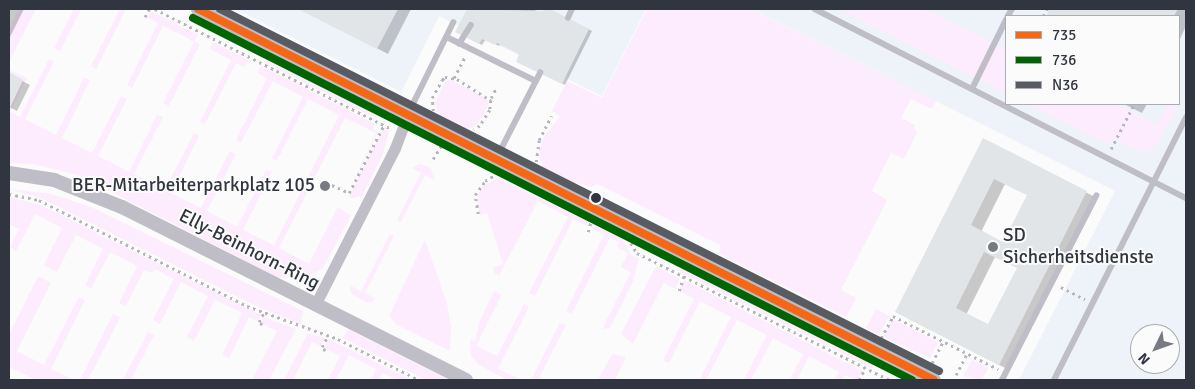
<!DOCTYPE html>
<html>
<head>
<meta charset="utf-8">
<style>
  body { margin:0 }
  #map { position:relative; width:1195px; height:389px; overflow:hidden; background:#fbfbfb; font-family:Signika,sans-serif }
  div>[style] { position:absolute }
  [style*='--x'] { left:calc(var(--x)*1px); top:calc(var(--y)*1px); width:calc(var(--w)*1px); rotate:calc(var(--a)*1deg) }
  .built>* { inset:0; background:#eef2f9 }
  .green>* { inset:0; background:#fcecfd }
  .shadow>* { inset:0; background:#0003 }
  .building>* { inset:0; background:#e1e5e8 }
  .path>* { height:2.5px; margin-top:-1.25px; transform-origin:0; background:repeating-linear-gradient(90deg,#b6b5bc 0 2.5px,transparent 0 6.5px) }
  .service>* { height:5.5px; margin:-2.75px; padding:0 2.75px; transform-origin:2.75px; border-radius:2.75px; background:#bfbdc6 }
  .minor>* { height:11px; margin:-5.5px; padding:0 5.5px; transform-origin:5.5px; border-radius:5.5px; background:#bfbdc6 }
  .tertiary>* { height:14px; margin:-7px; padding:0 7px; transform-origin:7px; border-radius:7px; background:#bfbdc6 }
  .bus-1>* { height:8px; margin:-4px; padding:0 4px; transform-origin:4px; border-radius:4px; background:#f46717 }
  .bus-2>* { height:8px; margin:-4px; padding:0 4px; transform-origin:4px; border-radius:4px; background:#006400 }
  .bus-3>* { height:8px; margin:-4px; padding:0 4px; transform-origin:4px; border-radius:4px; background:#595b62 }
  .dots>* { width:14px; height:14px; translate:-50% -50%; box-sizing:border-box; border:2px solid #fbfbfb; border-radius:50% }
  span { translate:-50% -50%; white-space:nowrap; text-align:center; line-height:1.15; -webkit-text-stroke:4px #fbfbfb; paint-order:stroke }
  .poi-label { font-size:19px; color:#30353f }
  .right { translate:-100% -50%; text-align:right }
  .left { translate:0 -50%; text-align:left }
  .street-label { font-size:19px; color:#30353f }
  .frame { position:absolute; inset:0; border:10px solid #30353f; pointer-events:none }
  .legend { position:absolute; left:1005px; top:15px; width:175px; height:90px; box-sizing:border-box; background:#fbfbfb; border:1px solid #aaacb0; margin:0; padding:6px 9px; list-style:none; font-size:15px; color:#30353f }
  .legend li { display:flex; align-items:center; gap:10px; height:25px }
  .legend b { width:25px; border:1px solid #aaacb0 }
  .north { position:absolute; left:1130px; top:324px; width:50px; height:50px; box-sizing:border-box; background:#fbfbfb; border:1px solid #aaacb0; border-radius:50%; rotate:228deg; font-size:14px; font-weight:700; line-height:20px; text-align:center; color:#30353f }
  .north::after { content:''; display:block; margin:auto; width:18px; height:22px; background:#777a81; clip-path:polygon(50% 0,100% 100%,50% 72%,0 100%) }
</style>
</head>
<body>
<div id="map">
  <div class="built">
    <div style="clip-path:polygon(235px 9px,646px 9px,602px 96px,439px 16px,401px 92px)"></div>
    <div style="clip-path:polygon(evenodd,752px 9px,1186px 9px,1186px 380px,1019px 380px,1115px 191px,752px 9px,1006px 16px,1179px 16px,1179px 104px,1006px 104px,1006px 16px,752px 9px,1140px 334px,1170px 334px,1170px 364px,1140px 364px,1140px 334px)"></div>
  </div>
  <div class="green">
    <div style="clip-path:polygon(19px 9px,36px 9px,9px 62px,9px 29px)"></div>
    <div style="clip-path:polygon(74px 9px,81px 9px,60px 51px,54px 48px)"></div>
    <div style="clip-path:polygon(120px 9px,126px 9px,96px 69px,91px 66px)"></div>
    <div style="clip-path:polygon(647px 9px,751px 9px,936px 101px,932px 109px,911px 99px,901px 118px,915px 125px,914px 129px,917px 132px,904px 159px,891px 153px,872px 191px,887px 200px,841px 290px,856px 298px,846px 317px,720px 254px,720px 245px,597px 184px,591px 187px,563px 179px,544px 168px,538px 156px,542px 140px,560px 116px,552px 111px,567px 81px,602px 98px)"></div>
    <div style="clip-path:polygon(838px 9px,925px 9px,1006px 49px,1006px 93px)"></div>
    <div style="clip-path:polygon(151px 11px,198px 35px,194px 41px,200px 44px,169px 106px,163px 103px,194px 42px,184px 36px,163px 26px,132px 88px,127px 85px,158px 23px,148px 18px)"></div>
    <div style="clip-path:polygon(213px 42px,248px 60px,244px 67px,236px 63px,205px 124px,200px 122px,231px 60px,210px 49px)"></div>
    <div style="clip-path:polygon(271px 55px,278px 57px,377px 107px,371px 116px,264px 62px)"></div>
    <div style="clip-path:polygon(49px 59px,54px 62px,25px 119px,56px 135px,84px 78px,90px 80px,62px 138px,92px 153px,121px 96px,127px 99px,98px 156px,129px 172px,157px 115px,163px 117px,134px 174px,165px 190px,194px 133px,199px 136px,171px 193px,201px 208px,230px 151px,236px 154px,207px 211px,237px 227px,266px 170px,272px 172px,243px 230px,253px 235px,274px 245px,303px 188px,308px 191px,279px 248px,309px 264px,338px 207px,351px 216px,323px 268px,303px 279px,277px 277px,81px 176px,34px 164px,9px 163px,9px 70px,27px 78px,10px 112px,20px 117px)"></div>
    <div style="clip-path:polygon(261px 66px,375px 124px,373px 130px,378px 132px,349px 190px,376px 133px,345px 118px,314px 179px,308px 177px,339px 115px,308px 99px,277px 161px,272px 158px,303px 97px,273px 81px,241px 143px,236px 140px,267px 78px,257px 73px)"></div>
    <div style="clip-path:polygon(451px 80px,486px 98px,489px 104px,477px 125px,468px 129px,439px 115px,435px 103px,445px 82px)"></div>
    <div style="clip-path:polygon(1027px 104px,1116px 104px,1158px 125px,1168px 104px,1178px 104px,1158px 143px,1149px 151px,1140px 152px,1113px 138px,1109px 145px)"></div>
    <div style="clip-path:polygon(383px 129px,389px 131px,383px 154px,362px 196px,352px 198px,349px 196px)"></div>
    <div style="clip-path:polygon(419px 164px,430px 167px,435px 180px,425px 175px,401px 222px,397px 220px,421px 173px,412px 168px)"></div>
    <div style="clip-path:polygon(498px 178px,589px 222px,587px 226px,573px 219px,535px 296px,529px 293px,568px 217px,538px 201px,499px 276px,495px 274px,493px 268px,503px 264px,487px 213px,480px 215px,477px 202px,481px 187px)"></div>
    <div style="clip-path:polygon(9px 189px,51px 194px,89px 206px,303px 311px,301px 324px,258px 307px,41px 198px)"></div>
    <div style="clip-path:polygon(9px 197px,41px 205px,261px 315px,258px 321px,249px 317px,229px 358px,222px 355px,242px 313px,215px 300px,194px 341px,187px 337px,208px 296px,181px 282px,160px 324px,153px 320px,174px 279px,155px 269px,153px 273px,144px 270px,126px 306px,119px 303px,137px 266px,110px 252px,91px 289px,85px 285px,103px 249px,76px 235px,57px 272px,44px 265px,62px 228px,35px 214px,16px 251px,10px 247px,19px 229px,9px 224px)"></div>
    <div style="clip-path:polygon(592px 224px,622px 239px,631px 255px,639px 258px,633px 281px,610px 328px,602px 329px,631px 272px,621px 267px,628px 253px,617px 247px,619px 242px,610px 238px,572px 314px,566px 311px,604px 235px,590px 227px)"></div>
    <div style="clip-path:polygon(390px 234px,394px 236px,365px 293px,375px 298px,373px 302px,366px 302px,353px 295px,350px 289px,351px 286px,361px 291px)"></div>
    <div style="clip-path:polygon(425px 240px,447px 303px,451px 327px,450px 351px,397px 325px,389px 316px)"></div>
    <div style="clip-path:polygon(685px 263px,876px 360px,872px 368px,680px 272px)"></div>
    <div style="clip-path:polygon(656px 266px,680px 279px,675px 289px,664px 283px,633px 344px,621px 334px)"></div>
    <div style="clip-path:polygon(38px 276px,51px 283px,17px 351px,44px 365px,79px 297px,85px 300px,51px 369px,74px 380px,36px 380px,9px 367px,9px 335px)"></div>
    <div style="clip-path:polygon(684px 280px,862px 371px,857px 380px,845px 375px,842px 380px,835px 380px,839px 372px,809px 356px,797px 380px,790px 380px,803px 354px,773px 338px,751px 380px,744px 380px,767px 335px,737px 320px,706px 380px,703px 380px,700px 379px,731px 317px,700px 301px,669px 363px,663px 360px,694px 299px,679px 290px)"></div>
    <div style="clip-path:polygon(494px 291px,502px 295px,476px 346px,497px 356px,524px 304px,529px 307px,498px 369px,521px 380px,508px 380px,479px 365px,471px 356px,470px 340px,475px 341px,479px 323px)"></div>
    <div style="clip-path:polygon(876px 309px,889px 316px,879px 335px,866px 328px)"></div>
    <div style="clip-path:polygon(113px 314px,120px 317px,106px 345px,88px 380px,80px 380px)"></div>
    <div style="clip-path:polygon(263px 317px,296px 329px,269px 380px,252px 380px,277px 331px,261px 323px)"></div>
    <div style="clip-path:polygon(892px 319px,938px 342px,930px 358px,883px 337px)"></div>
    <div style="clip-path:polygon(560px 323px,566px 325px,539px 378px,544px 380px,531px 380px)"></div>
    <div style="clip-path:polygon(348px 329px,449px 380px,426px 380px,343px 338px)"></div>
    <div style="clip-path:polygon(148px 332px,154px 335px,131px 380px,123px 380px)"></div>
    <div style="clip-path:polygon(308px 333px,325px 338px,321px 346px,312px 342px,293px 380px,284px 380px)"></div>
    <div style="clip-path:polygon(328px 339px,339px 344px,411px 380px,397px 380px,383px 373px,379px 380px,371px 380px,376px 369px,349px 355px,336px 380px,328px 380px,340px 356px,324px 348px)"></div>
    <div style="clip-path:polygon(612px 354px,626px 357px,615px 380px,598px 380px)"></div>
    <div style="clip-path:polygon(972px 360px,988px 368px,982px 380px,963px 376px)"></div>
  </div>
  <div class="shadow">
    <div style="clip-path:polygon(9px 9px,24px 9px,9px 39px)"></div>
    <div style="clip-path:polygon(300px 9px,411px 9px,388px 54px)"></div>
    <div style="clip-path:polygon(468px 9px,532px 9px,541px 13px,547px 9px,592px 31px,565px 85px,518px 61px,520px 54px,500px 44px,499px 46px,486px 39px,482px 45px,457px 32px)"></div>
    <div style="clip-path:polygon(1051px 9px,1186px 9px,1186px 26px,1179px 41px,1179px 16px,1047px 16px)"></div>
    <div style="clip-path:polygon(9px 74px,30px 85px,17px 111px,9px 107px)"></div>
    <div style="clip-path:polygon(1124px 104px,1147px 104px,1142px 113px)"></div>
    <div style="clip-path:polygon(evenodd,984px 140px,1097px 198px,1009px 370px,907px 318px,984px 140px,1005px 184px,1028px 195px,1004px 243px,981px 232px,1005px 184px,984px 140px,995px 257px,1018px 268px,989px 326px,966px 315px,995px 257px)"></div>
  </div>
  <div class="building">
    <div style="clip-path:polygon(298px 9px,398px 9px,377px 49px)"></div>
    <div style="clip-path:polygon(467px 9px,540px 11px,550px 9px,589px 29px,562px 84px,516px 62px,519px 54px,497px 43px,495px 45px,482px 39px,479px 44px,455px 32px)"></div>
    <div style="clip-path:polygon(1050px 9px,1178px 9px,1174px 16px,1046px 16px)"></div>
    <div style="clip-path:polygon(9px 72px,23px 80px,9px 110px)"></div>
    <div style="clip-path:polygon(evenodd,983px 138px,1087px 191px,999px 365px,895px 312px,983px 138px,994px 179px,1027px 195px,1003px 242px,971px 225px,994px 179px,983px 138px,984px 252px,1017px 268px,988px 324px,956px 308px,984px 252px)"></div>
  </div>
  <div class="path">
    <div style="--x:155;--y:9;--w:263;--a:26.9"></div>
    <div style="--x:1043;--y:16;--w:8;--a:-60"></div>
    <div style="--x:145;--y:17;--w:9;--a:-63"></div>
    <div style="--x:454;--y:78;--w:25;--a:-63"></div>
    <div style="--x:491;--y:98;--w:11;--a:-63"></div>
    <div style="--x:433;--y:111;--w:13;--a:-94"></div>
    <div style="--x:432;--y:98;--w:21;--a:-61"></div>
    <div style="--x:442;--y:80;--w:4;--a:-45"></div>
    <div style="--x:445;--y:77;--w:12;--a:9"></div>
    <div style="--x:457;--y:79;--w:40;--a:32"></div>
    <div style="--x:491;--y:100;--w:10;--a:96"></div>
    <div style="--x:490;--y:110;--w:19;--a:122"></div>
    <div style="--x:480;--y:126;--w:7;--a:146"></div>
    <div style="--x:1111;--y:149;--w:51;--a:-62.9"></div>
    <div style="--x:433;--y:159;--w:15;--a:-58"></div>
    <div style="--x:536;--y:162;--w:22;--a:-82"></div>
    <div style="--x:539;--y:140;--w:27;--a:-63"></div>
    <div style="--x:332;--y:185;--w:19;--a:25"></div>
    <div style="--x:349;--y:193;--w:76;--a:-62.8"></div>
    <div style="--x:9;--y:194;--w:31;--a:11"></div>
    <div style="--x:39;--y:200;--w:233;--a:27"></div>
    <div style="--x:247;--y:306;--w:97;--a:19.9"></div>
    <div style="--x:338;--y:339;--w:91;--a:26.8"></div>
    <div style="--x:478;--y:214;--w:19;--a:-99"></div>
    <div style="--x:475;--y:195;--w:17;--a:-54"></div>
    <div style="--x:485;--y:181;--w:12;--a:-31"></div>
    <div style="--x:588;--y:232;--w:11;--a:-75"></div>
    <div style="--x:631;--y:243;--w:12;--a:59"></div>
    <div style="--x:637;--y:253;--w:282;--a:26.7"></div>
    <div style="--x:1061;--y:287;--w:27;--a:27"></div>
    <div style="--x:679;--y:291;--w:16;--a:-72"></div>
    <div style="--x:262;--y:325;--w:4;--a:-135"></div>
    <div style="--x:259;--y:322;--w:11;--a:-63"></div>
    <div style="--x:881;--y:338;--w:25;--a:-61"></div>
    <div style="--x:893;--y:316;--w:118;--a:26.8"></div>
    <div style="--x:325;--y:351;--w:5;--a:-127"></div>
    <div style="--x:322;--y:347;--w:13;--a:-63"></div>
    <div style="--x:932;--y:363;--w:25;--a:-63"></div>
    <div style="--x:956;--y:375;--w:25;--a:-63"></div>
    <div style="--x:859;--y:380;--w:13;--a:-63"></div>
  </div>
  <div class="service">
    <div style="--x:815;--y:9;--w:416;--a:27"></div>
    <div style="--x:1008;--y:16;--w:8;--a:-60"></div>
    <div style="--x:568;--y:18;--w:10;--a:-66"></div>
    <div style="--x:447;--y:37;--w:99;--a:26.3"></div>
    <div style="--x:459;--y:44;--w:22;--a:-58"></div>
    <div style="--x:972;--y:89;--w:77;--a:-63.8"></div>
    <div style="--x:408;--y:114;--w:102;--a:-63.7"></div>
    <div style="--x:496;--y:159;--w:97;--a:-62.9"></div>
    <div style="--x:1002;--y:380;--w:207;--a:-62.9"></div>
    <div style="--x:1054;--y:380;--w:294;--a:-63.3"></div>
  </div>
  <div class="minor">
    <div style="--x:315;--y:305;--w:176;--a:-63"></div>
    <div style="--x:395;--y:148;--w:36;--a:-69"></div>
  </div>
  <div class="tertiary">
    <div style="--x:198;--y:9;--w:824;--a:26.75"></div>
    <div style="--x:9;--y:173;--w:46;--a:8.8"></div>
    <div style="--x:54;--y:180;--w:73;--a:21.7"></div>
    <div style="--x:122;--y:207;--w:385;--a:26.7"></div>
  </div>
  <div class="bus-1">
    <div style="--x:198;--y:9;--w:824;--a:26.75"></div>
  </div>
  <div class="bus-2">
    <div style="--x:193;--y:18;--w:805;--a:26.72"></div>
  </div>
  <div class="bus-3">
    <div style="--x:220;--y:9;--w:805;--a:26.72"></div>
  </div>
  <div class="dots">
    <div style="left:325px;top:186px;background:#777a81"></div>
    <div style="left:596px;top:198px;background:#30353f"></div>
    <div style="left:993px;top:247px;background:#777a81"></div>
  </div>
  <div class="poi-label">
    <span class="right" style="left:315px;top:186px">BER-Mitarbeiterparkplatz 105</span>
    <span class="left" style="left:1003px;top:247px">SD<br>Sicherheitsdienste</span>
  </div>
  <div class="street-label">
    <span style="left:249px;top:250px;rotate:27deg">Elly-Beinhorn-Ring</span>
  </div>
  <div class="frame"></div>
  <ul class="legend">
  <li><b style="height:6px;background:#f46717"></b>735</li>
  <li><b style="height:6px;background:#006400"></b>736</li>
  <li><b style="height:6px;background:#595b62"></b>N36</li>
  </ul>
  <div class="north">N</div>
</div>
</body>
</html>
